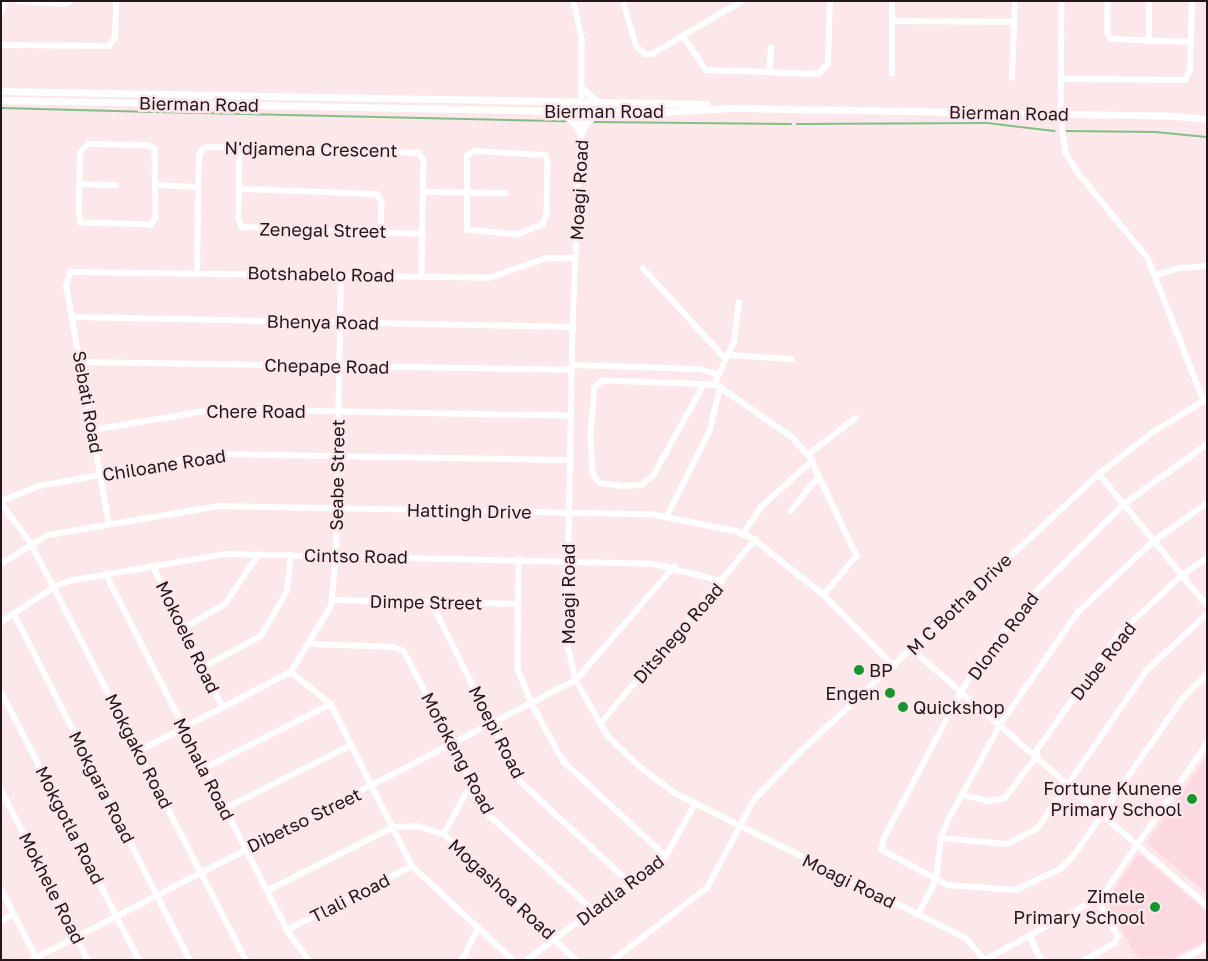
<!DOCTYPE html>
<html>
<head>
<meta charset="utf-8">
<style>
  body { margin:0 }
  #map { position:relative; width:1208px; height:961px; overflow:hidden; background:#fce7eb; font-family:"Golos Text",sans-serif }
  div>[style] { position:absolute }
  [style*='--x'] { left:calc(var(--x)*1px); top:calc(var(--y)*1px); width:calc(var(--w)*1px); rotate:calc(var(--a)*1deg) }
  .built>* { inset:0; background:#fcd9e0 }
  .stream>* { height:2px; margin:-1px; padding:0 1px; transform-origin:1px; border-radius:1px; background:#82be83 }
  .minor>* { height:5.5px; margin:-2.75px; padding:0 2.75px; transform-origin:2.75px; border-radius:2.75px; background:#fff }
  .major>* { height:7px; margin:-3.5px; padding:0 3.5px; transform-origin:3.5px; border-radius:3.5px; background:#fff }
  .dots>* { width:14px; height:14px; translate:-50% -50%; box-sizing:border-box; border:2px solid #fce7eb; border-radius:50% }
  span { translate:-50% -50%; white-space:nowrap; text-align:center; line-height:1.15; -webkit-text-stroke:5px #fce7eb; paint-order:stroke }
  .street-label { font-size:18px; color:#23171a }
  .poi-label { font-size:18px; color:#23171a }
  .left { translate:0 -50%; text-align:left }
  .right { translate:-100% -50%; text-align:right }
  .frame { position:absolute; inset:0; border:2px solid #23171a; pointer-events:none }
</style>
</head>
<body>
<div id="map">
  <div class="built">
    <div style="clip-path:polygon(1207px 756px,1207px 894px,1147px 843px)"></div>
    <div style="clip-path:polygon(1137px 855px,1142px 856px,1207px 912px,1207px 940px,1169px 960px,1138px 960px,1107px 901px)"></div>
  </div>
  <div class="stream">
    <div style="--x:1;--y:108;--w:152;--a:1.5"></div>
    <div style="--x:156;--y:112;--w:410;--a:1.3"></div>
    <div style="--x:594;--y:122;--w:197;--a:0.6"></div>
    <div style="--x:797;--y:124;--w:190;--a:-0.3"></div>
    <div style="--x:987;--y:123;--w:68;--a:6.7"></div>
    <div style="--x:1066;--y:131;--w:89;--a:0.6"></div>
    <div style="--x:1155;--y:132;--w:52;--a:5.5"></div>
  </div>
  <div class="minor">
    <div style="--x:17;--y:1;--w:46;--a:3.7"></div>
    <div style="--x:63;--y:4;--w:9;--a:-21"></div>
    <div style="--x:574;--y:1;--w:40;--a:78"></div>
    <div style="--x:582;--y:40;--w:71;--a:90"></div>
    <div style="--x:582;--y:111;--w:216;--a:92.4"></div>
    <div style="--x:573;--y:327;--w:314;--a:91.1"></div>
    <div style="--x:567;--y:641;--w:40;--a:77"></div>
    <div style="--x:576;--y:680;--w:64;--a:60.3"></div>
    <div style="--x:608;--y:736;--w:43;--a:44.1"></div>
    <div style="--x:639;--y:766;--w:45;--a:36.9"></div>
    <div style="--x:675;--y:793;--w:325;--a:26.5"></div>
    <div style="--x:966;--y:938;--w:29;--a:49"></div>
    <div style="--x:985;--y:960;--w:133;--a:-28.7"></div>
    <div style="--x:1102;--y:896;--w:185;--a:-55.4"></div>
    <div style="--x:623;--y:1;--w:48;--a:73.1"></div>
    <div style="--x:637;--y:47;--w:11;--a:38"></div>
    <div style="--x:646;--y:54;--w:6;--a:0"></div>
    <div style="--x:652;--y:54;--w:104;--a:-30.5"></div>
    <div style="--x:1062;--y:1;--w:113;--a:90.5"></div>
    <div style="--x:1061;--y:114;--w:39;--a:83"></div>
    <div style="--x:1066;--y:153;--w:26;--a:58"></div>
    <div style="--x:1080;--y:175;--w:107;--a:50.7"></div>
    <div style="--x:1148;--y:258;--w:154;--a:68.6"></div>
    <div style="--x:1108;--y:1;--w:32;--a:90"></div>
    <div style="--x:1108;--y:33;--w:7;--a:63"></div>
    <div style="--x:1111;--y:39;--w:80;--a:2.1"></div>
    <div style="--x:1;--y:13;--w:13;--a:-67"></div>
    <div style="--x:892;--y:21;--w:123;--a:0.5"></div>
    <div style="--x:684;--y:37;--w:40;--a:56"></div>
    <div style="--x:706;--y:70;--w:113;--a:2"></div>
    <div style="--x:819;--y:74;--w:14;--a:-51"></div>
    <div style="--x:828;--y:63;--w:62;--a:-88.2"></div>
    <div style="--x:1149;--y:42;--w:41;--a:-90"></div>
    <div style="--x:1;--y:45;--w:108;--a:0.5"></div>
    <div style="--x:109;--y:46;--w:10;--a:-53"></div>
    <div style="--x:115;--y:38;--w:37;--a:-88"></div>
    <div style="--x:769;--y:73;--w:25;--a:-85"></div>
    <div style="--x:892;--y:74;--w:73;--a:-90"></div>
    <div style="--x:1012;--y:78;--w:77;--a:-87.8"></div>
    <div style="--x:1061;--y:79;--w:124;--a:0.5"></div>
    <div style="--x:1185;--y:80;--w:10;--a:-61"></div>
    <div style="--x:1190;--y:71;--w:70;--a:-88.4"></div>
    <div style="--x:88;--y:144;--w:60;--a:1"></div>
    <div style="--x:148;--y:145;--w:8;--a:30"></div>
    <div style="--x:155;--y:149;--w:68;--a:89.2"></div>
    <div style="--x:156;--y:217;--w:9;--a:117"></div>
    <div style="--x:152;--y:225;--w:71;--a:-178.4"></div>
    <div style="--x:81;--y:223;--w:9;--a:-103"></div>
    <div style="--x:79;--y:214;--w:61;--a:-89.1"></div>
    <div style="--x:80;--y:153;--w:12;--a:-48"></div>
    <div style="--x:240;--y:148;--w:71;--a:90.8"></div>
    <div style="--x:239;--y:219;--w:9;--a:69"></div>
    <div style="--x:242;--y:227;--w:181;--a:2.2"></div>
    <div style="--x:474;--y:151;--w:72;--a:3.2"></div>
    <div style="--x:546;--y:155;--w:7;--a:74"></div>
    <div style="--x:548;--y:162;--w:52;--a:91.1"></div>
    <div style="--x:547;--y:214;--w:12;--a:110"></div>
    <div style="--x:543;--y:225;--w:28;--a:159"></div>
    <div style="--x:517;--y:235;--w:50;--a:-174.3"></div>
    <div style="--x:467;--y:230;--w:74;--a:-90"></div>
    <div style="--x:467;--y:156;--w:9;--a:-36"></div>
    <div style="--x:79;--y:184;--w:37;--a:2"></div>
    <div style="--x:156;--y:185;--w:41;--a:2.8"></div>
    <div style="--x:240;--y:189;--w:137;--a:2.1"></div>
    <div style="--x:377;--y:194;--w:9;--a:58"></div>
    <div style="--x:382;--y:202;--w:29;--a:92"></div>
    <div style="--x:424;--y:192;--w:82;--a:0.7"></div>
    <div style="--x:643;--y:268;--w:123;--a:47.6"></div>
    <div style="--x:197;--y:272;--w:116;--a:-89"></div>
    <div style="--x:199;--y:156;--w:8;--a:-60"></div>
    <div style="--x:203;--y:149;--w:7;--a:-16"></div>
    <div style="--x:210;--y:147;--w:209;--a:1.6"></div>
    <div style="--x:419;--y:153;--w:9;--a:58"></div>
    <div style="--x:424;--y:161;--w:115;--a:91"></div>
    <div style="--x:1156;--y:275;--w:25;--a:-16"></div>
    <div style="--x:1180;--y:268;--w:27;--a:-4"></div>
    <div style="--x:72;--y:317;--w:501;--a:1.14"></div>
    <div style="--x:728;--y:355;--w:64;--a:3.6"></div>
    <div style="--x:81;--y:362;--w:491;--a:0.9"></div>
    <div style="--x:572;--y:365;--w:127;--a:1.8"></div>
    <div style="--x:699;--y:369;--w:19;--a:16"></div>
    <div style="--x:714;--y:385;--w:47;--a:-65.1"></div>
    <div style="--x:734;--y:342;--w:39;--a:-83"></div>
    <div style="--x:720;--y:387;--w:89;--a:34.9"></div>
    <div style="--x:793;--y:438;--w:25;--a:48"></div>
    <div style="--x:810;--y:457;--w:110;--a:64.6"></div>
    <div style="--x:857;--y:556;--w:51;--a:130.2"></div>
    <div style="--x:92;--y:430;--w:127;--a:-9.5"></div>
    <div style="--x:217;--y:409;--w:354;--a:1.1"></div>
    <div style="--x:1207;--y:445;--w:101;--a:144.3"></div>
    <div style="--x:1125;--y:504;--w:129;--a:135.3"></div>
    <div style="--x:1033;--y:595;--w:84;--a:128.2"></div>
    <div style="--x:981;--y:661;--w:36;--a:122"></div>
    <div style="--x:962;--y:691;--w:167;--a:117.8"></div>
    <div style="--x:884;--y:839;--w:11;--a:100"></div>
    <div style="--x:882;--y:850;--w:75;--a:27.9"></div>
    <div style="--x:948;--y:885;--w:68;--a:4.2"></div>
    <div style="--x:1016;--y:890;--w:49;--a:-25.5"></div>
    <div style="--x:1060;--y:869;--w:16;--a:-43"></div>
    <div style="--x:1072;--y:858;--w:193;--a:-55.3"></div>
    <div style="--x:1182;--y:699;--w:35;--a:-45"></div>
    <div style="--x:809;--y:454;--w:59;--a:-37.5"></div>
    <div style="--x:1099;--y:474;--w:170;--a:50.5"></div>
    <div style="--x:1;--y:501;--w:41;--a:-21.5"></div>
    <div style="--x:39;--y:486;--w:181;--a:-10.2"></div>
    <div style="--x:217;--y:454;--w:353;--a:1"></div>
    <div style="--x:1;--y:503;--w:50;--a:53.1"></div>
    <div style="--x:31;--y:543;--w:469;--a:62.7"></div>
    <div style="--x:791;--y:511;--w:43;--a:-51.5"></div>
    <div style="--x:667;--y:516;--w:96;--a:-63.4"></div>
    <div style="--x:710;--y:430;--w:44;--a:-76.9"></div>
    <div style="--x:720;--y:387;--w:6;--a:-162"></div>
    <div style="--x:714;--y:385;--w:111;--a:-177.9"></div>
    <div style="--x:603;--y:381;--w:10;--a:143"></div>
    <div style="--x:595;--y:387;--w:47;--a:94.9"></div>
    <div style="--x:591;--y:434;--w:41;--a:87.2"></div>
    <div style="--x:593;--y:475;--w:11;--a:45"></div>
    <div style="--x:601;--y:483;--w:21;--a:8"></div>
    <div style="--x:622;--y:486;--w:19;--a:-3"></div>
    <div style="--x:641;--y:485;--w:15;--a:-37"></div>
    <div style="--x:653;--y:476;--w:105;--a:-61"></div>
    <div style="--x:109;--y:525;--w:243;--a:-100.2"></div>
    <div style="--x:66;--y:286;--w:15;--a:-74"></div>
    <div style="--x:70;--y:272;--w:419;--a:0.8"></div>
    <div style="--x:489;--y:278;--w:61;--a:-19"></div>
    <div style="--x:547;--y:258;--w:28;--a:0"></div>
    <div style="--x:743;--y:534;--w:32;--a:-56"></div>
    <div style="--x:761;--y:507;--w:69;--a:-42"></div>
    <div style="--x:519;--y:559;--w:110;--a:90.5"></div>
    <div style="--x:518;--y:669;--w:38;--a:68"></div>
    <div style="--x:532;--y:704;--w:66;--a:61.1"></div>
    <div style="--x:564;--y:762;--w:139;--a:42.7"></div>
    <div style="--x:1;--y:564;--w:55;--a:-31.7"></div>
    <div style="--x:48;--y:535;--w:173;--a:-9.6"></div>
    <div style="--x:219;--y:506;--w:431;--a:1.1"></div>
    <div style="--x:650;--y:514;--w:88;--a:11.2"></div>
    <div style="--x:736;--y:531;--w:21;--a:25"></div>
    <div style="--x:755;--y:540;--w:88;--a:38.6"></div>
    <div style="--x:824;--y:595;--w:100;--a:45.4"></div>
    <div style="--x:153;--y:566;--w:157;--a:63.6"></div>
    <div style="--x:106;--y:574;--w:399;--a:63"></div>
    <div style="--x:287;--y:930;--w:37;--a:54"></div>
    <div style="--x:333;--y:600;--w:186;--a:1.2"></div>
    <div style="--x:432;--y:603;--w:200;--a:63.6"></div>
    <div style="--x:521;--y:782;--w:149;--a:42.8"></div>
    <div style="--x:14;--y:613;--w:389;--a:63.1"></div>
    <div style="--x:1;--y:622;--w:64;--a:-33.4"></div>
    <div style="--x:54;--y:587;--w:16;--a:-22"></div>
    <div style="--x:69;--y:581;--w:159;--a:-9.8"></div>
    <div style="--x:226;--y:554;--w:428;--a:1.3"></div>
    <div style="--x:654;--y:564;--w:70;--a:14"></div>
    <div style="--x:184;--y:628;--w:48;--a:-30.3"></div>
    <div style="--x:225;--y:604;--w:60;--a:-55.8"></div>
    <div style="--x:309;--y:644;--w:85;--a:2"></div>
    <div style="--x:394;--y:647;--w:11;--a:22"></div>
    <div style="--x:404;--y:651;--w:186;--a:62.5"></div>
    <div style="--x:490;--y:816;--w:139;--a:42.4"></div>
    <div style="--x:912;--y:649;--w:391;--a:41"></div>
    <div style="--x:204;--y:667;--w:65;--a:-28.5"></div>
    <div style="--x:261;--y:636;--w:52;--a:-60"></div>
    <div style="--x:287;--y:591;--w:36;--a:-84"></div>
    <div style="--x:291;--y:672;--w:51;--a:38.7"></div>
    <div style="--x:331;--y:704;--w:181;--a:63.4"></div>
    <div style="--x:412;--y:866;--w:138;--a:42.9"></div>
    <div style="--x:1;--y:691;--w:302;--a:62.8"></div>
    <div style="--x:600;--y:724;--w:241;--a:-49.9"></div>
    <div style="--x:139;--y:751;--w:171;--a:-27.5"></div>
    <div style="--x:291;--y:672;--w:77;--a:-58.8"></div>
    <div style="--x:331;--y:606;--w:50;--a:-84.3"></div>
    <div style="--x:336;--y:556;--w:281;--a:-89"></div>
    <div style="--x:1034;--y:754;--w:147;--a:-54.7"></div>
    <div style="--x:1119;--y:634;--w:86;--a:-43.1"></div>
    <div style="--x:1182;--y:575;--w:30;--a:-34"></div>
    <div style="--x:205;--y:768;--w:141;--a:-26.9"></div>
    <div style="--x:1;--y:789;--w:192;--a:63"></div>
    <div style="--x:962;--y:795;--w:29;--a:12"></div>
    <div style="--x:990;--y:801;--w:15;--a:-11"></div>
    <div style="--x:1005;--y:798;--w:53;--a:-52.7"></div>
    <div style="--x:224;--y:809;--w:142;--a:-26.7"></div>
    <div style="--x:444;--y:834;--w:57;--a:-61.6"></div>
    <div style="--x:941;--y:838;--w:66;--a:5.2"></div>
    <div style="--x:1007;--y:844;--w:34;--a:-27"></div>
    <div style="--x:1037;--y:829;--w:193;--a:-55.3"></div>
    <div style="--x:1147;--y:670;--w:82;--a:-43"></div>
    <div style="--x:1;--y:889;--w:80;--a:62.5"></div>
    <div style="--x:267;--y:891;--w:141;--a:-26.9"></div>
    <div style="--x:393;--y:827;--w:24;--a:-2"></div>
    <div style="--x:417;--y:826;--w:28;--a:17"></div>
    <div style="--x:444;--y:834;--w:182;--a:43.7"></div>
    <div style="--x:918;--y:915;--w:39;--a:-63"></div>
    <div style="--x:936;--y:880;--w:42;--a:-83.2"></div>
    <div style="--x:941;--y:838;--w:17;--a:-69"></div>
    <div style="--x:947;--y:822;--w:111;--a:-61.3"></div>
    <div style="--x:1000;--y:725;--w:137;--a:-55.4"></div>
    <div style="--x:1078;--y:612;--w:104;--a:-43.1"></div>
    <div style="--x:1154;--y:541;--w:65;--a:-35.6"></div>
    <div style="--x:1;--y:921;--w:15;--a:-28"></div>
    <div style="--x:287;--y:930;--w:140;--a:-27.1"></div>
    <div style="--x:1030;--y:936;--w:26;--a:65"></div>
    <div style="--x:32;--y:960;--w:612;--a:-27.24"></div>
    <div style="--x:576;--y:680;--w:150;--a:-49.1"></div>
    <div style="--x:462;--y:960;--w:36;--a:-63"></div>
    <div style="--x:527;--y:960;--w:174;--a:-36.8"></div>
    <div style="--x:666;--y:856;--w:60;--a:-60.9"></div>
    <div style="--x:613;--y:960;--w:118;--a:-37.5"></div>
    <div style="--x:707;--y:888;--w:100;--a:-61.9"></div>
    <div style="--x:754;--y:800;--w:68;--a:-46.2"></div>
    <div style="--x:801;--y:751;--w:407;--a:-42.9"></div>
    <div style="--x:1099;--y:474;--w:68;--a:-37.9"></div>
    <div style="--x:1153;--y:432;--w:63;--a:-31.4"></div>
    <div style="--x:1085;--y:960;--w:33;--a:-29"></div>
    <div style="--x:1114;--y:944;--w:8;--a:-60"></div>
    <div style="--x:1118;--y:937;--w:42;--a:-118.4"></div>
    <div style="--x:1181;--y:960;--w:30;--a:-28"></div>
  </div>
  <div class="major">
    <div style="--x:582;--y:88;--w:22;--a:43"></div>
    <div style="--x:1;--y:91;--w:706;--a:1.05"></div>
    <div style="--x:1;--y:100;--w:562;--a:1.12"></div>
    <div style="--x:563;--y:111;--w:97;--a:0.6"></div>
    <div style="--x:660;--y:112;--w:72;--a:-3.2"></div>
    <div style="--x:732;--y:108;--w:442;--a:1"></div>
    <div style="--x:1174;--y:116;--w:33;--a:5"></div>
    <div style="--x:563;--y:111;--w:28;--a:49"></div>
    <div style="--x:581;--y:134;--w:14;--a:-65"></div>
    <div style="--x:587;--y:121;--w:15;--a:-32"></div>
  </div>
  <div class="dots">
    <div style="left:859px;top:670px;background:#13982d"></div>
    <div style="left:890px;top:693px;background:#13982d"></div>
    <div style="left:903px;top:707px;background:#13982d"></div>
    <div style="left:1192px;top:799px;background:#13982d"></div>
    <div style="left:1155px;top:907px;background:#13982d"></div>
  </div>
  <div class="street-label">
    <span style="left:199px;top:104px;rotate:1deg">Bierman Road</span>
    <span style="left:604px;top:111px">Bierman Road</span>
    <span style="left:1009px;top:113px;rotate:1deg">Bierman Road</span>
    <span style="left:311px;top:149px;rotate:1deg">N'djamena Crescent</span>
    <span style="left:579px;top:190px;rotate:-87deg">Moagi Road</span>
    <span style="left:323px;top:230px;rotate:1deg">Zenegal Street</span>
    <span style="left:321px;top:274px;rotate:1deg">Botshabelo Road</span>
    <span style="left:323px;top:322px;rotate:1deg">Bhenya Road</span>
    <span style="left:327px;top:366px;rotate:1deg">Chepape Road</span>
    <span style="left:88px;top:402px;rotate:80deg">Sebati Road</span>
    <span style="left:256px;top:411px">Chere Road</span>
    <span style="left:164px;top:465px;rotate:-9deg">Chiloane Road</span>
    <span style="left:337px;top:475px;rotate:-89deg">Seabe Street</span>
    <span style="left:469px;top:511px;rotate:1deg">Hattingh Drive</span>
    <span style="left:356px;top:556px;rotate:1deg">Cintso Road</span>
    <span style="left:568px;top:594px;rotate:-90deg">Moagi Road</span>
    <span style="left:426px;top:602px;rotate:1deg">Dimpe Street</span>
    <span style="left:959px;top:604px;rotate:-44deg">M C Botha Drive</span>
    <span style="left:678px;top:633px;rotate:-49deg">Ditshego Road</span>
    <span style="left:1003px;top:636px;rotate:-53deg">Dlomo Road</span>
    <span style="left:188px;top:637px;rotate:64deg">Mokoele Road</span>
    <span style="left:1103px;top:661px;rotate:-52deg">Dube Road</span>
    <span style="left:497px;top:732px;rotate:63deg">Moepi Road</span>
    <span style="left:139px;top:751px;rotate:63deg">Mokgako Road</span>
    <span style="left:458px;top:753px;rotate:62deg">Mofokeng Road</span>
    <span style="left:204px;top:769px;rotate:63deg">Mohala Road</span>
    <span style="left:102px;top:787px;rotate:63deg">Mokgara Road</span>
    <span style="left:304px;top:820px;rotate:-26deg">Dibetso Street</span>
    <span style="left:70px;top:825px;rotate:63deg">Mokgotla Road</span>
    <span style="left:849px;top:881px;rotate:26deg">Moagi Road</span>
    <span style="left:52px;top:888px;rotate:63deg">Mokhele Road</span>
    <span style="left:502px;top:889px;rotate:43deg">Mogashoa Road</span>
    <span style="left:620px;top:890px;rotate:-37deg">Dladla Road</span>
    <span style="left:350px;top:898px;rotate:-27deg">Tlali Road</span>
  </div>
  <div class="poi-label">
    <span class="left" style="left:869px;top:670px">BP</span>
    <span class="right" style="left:880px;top:693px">Engen</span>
    <span class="left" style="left:913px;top:707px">Quickshop</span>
    <span class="right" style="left:1182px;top:799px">Fortune Kunene<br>Primary School</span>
    <span class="right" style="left:1145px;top:907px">Zimele<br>Primary School</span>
  </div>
  <div class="frame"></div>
</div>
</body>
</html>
